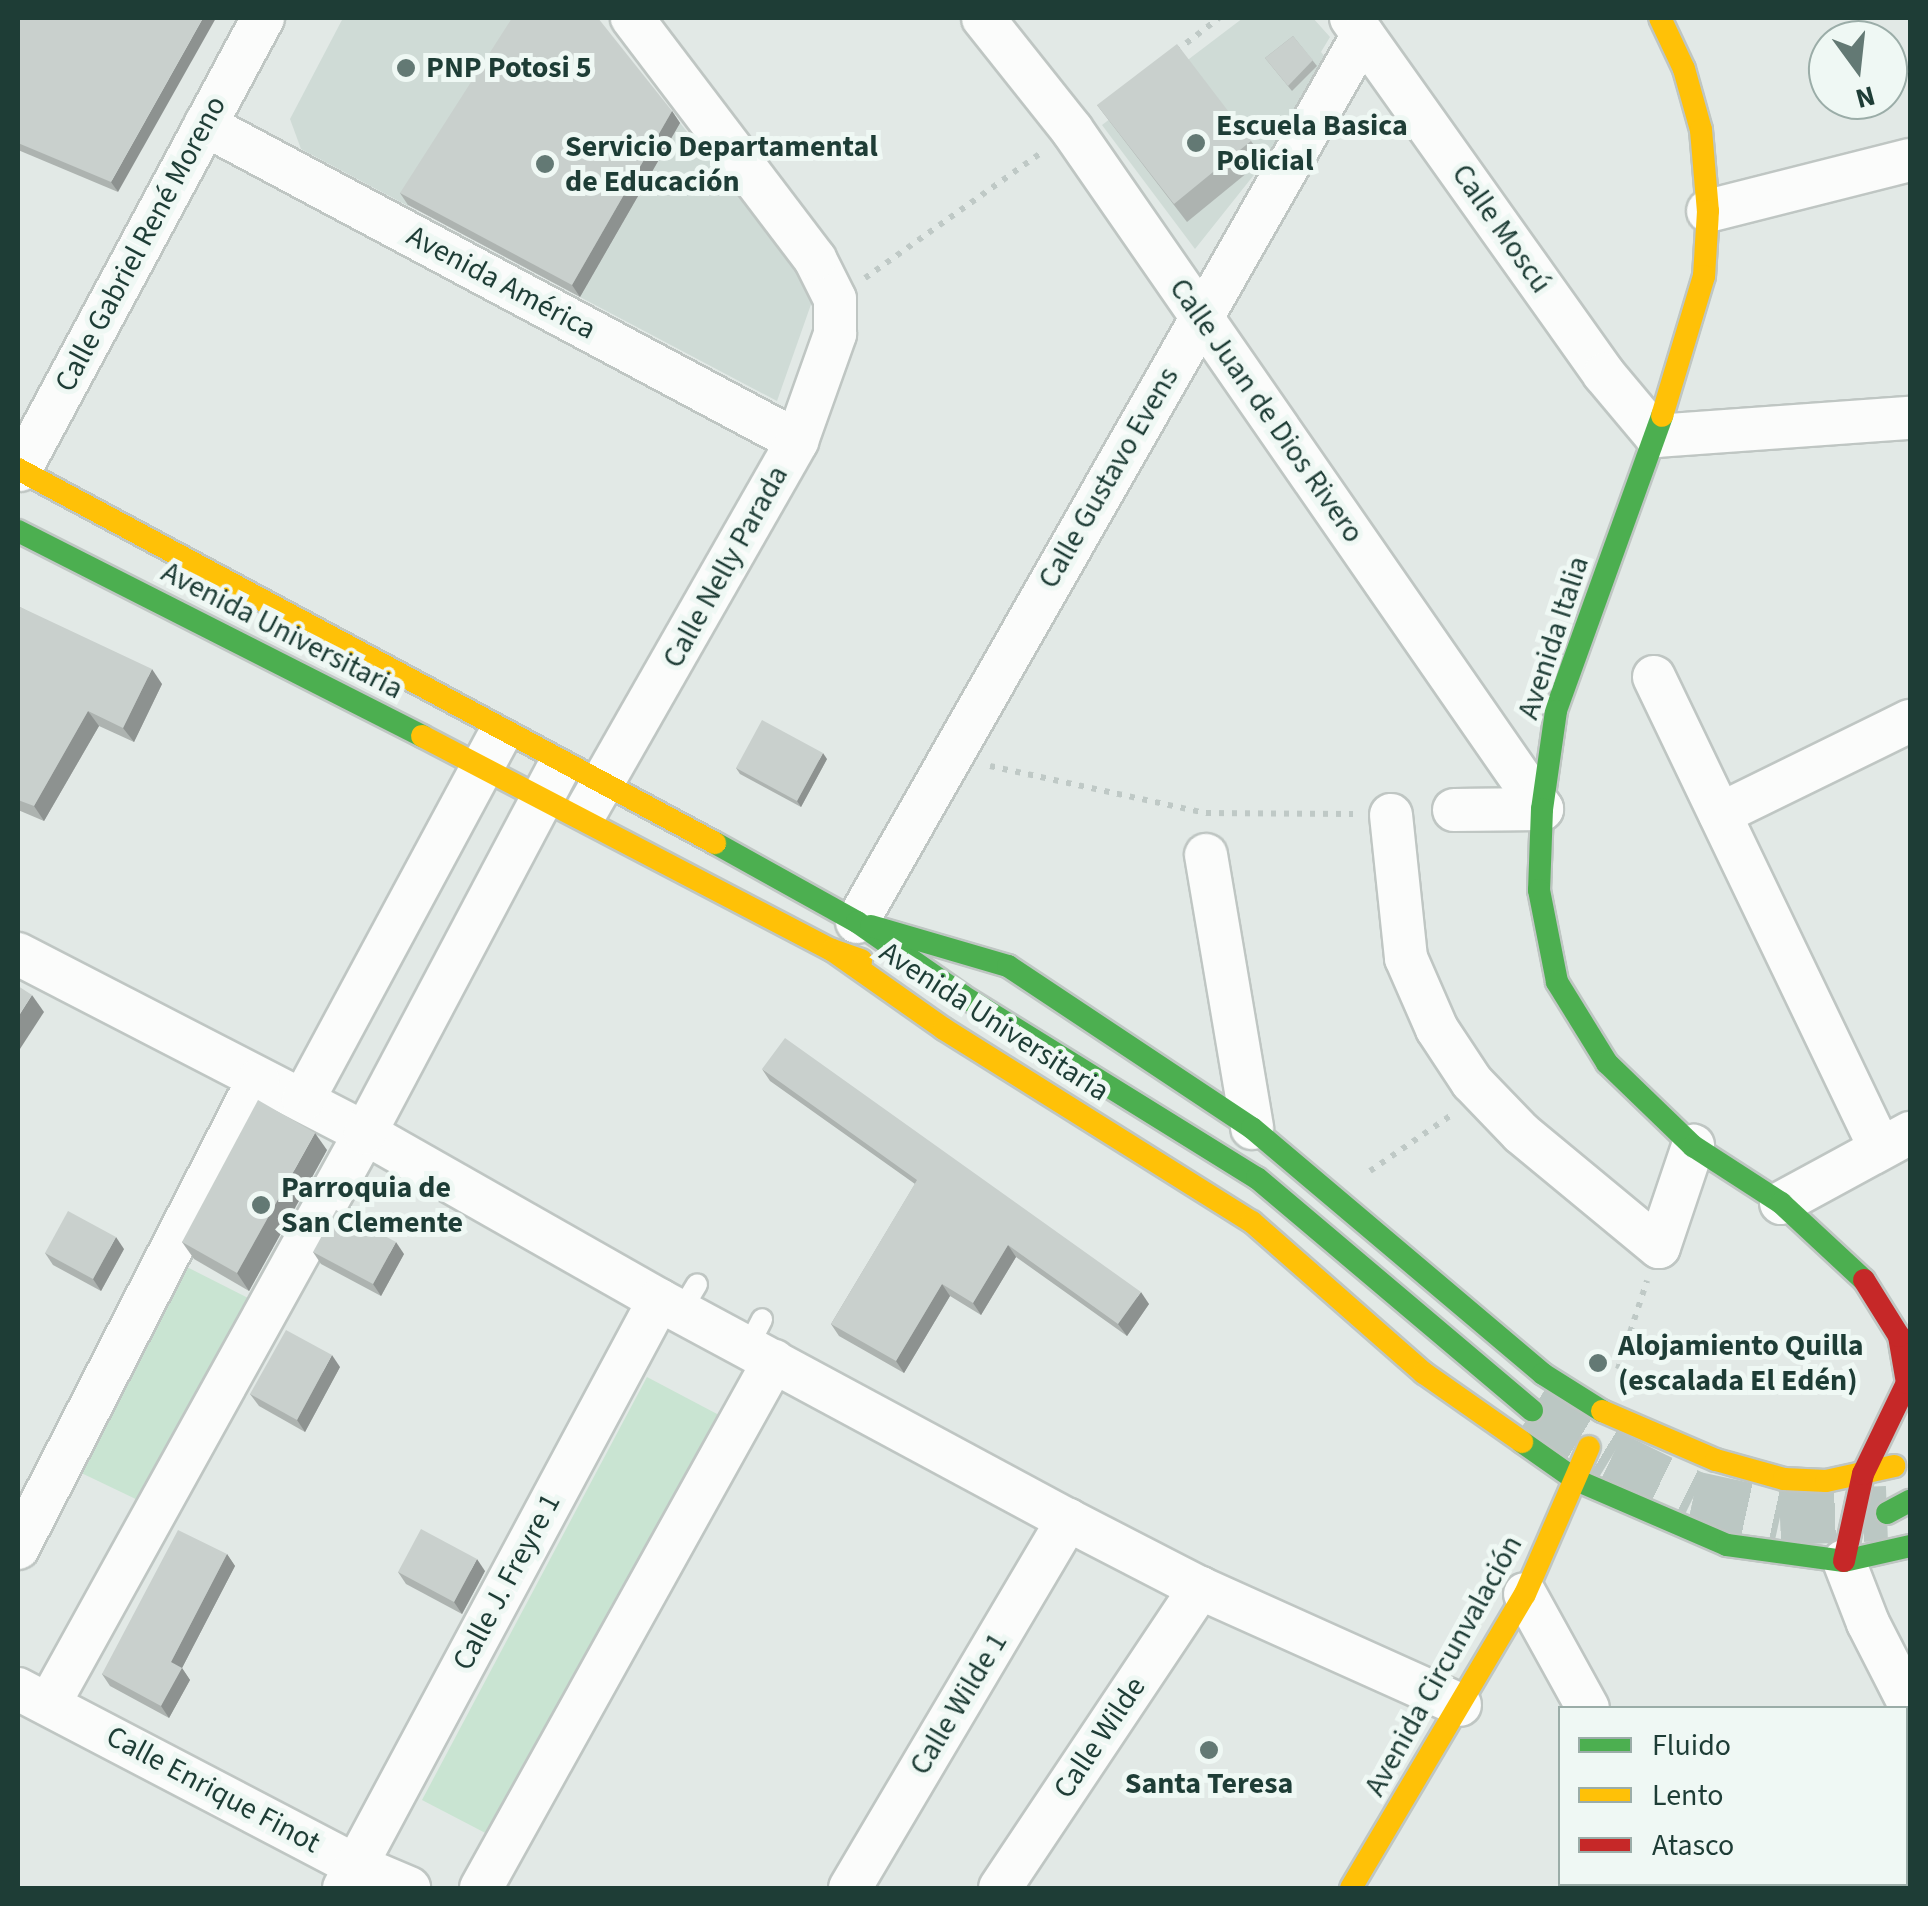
<!DOCTYPE html>
<html>
<head>
<meta charset="utf-8">
<style>
  body { margin:0 }
  #map { position:relative; width:1928px; height:1906px; overflow:hidden; background:#e2e9e6; font-family:"Source Sans 3",sans-serif }
  div>[style] { position:absolute }
  [style*='--x'] { left:calc(var(--x)*1px); top:calc(var(--y)*1px); width:calc(var(--w)*1px); rotate:calc(var(--a)*1deg) }
  .built>* { inset:0; background:#cfdbd6 }
  .green>* { inset:0; background:#c9e4d2 }
  .primary-tunnel>* { height:55px; margin-top:-27.5px; transform-origin:0; background:repeating-linear-gradient(90deg,#bbc7c3 0 55px,transparent 0 83px) }
  .path>* { height:6px; margin-top:-3px; transform-origin:0; background:repeating-linear-gradient(90deg,#bfc9c6 0 5px,transparent 0 13px) }
  .roads { filter:drop-shadow(2px 0 #bfc6c3) drop-shadow(-2px 0 #bfc6c3) drop-shadow(0 2px #bfc6c3) drop-shadow(0 -2px #bfc6c3) }
  .lane>* { height:20px; margin:-10px; padding:0 10px; transform-origin:10px; border-radius:10px; background:#fbfcfb }
  .street>* { height:42px; margin:-21px; padding:0 21px; transform-origin:21px; border-radius:21px; background:#fbfcfb }
  .fast>* { height:22px; margin:-11px; padding:0 11px; transform-origin:11px; border-radius:11px; background:#4caf50 }
  .slow>* { height:22px; margin:-11px; padding:0 11px; transform-origin:11px; border-radius:11px; background:#ffc107 }
  .jam>* { height:22px; margin:-11px; padding:0 11px; transform-origin:11px; border-radius:11px; background:#c62828 }
  .wall>* { inset:0; background:#adb3b0 }
  .shaded-wall>* { inset:0; background:#8d9290 }
  .building>* { inset:0; background:#c9d0cd }
  .dots>* { width:28px; height:28px; translate:-50% -50%; box-sizing:border-box; border:5px solid #eff8f4; border-radius:50% }
  span { translate:-50% -50%; white-space:nowrap; text-align:center; line-height:1.15; -webkit-text-stroke:10px #eff8f4; paint-order:stroke }
  .poi-label { font-size:30px; color:#1e3d36; font-weight:700 }
  .left { translate:0 -50%; text-align:left }
  .street-label { font-size:30px; color:#1e3d36 }
  .frame { position:absolute; inset:0; border:20px solid #1e3d36; pointer-events:none }
  .legend { position:absolute; left:1558px; top:1706px; width:350px; height:180px; box-sizing:border-box; background:#eff8f4; border:2px solid #9bada8; margin:0; padding:12px 18px; list-style:none; font-size:30px; color:#1e3d36 }
  .legend li { display:flex; align-items:center; gap:20px; height:50px }
  .legend b { width:50px; border:2px solid #9bada8 }
  .north { position:absolute; left:1808px; top:20px; width:100px; height:100px; box-sizing:border-box; background:#eff8f4; border:2px solid #9bada8; border-radius:50%; rotate:165deg; font-size:28px; font-weight:700; line-height:40px; text-align:center; color:#1e3d36 }
  .north::after { content:''; display:block; margin:auto; width:35px; height:45px; background:#637974; clip-path:polygon(50% 0,100% 100%,50% 72%,0 100%) }
</style>
</head>
<body>
<div id="map">
  <div class="built">
    <div style="clip-path:polygon(343px 18px,528px 18px,408px 206px,301px 149px,290px 119px)"></div>
    <div style="clip-path:polygon(1243px 18px,1313px 18px,1330px 37px,1321px 52px,1330px 63px,1265px 161px,1195px 249px,1102px 125px)"></div>
    <div style="clip-path:polygon(680px 123px,815px 293px,777px 401px,580px 297px)"></div>
  </div>
  <div class="green">
    <div style="clip-path:polygon(179px 1263px,254px 1301px,144px 1503px,73px 1469px)"></div>
    <div style="clip-path:polygon(647px 1377px,719px 1415px,495px 1838px,422px 1800px)"></div>
  </div>
  <div class="primary-tunnel">
    <div style="--x:1532;--y:1410;--w:92;--a:31.3"></div>
    <div style="--x:1611;--y:1458;--w:91;--a:26"></div>
    <div style="--x:1693;--y:1498;--w:89;--a:12.3"></div>
    <div style="--x:1780;--y:1517;--w:107;--a:-2.1"></div>
  </div>
  <div class="path">
    <div style="--x:1176;--y:51;--w:54;--a:-37.5"></div>
    <div style="--x:865;--y:278;--w:217;--a:-35.4"></div>
    <div style="--x:990;--y:766;--w:221;--a:12.3"></div>
    <div style="--x:1206;--y:813;--w:147;--a:0.4"></div>
    <div style="--x:1370;--y:1171;--w:97;--a:-34.5"></div>
    <div style="--x:1618;--y:1369;--w:93;--a:-71.8"></div>
  </div>
  <div class="roads">
    <div class="lane">
      <div style="--x:681;--y:1311;--w:31;--a:-59"></div>
      <div style="--x:748;--y:1347;--w:31;--a:-63"></div>
    </div>
    <div class="street">
      <div style="--x:983;--y:18;--w:143;--a:51.5"></div>
      <div style="--x:1072;--y:130;--w:826;--a:55.31"></div>
      <div style="--x:1351;--y:18;--w:437;--a:54.6"></div>
      <div style="--x:1604;--y:374;--w:81;--a:50"></div>
      <div style="--x:1656;--y:436;--w:255;--a:-4.1"></div>
      <div style="--x:205;--y:125;--w:671;--a:28.09"></div>
      <div style="--x:1708;--y:211;--w:208;--a:-14.2"></div>
      <div style="--x:20;--y:470;--w:513;--a:-61.74"></div>
      <div style="--x:1654;--y:677;--w:522;--a:64.37"></div>
      <div style="--x:588;--y:808;--w:422;--a:-60.3"></div>
      <div style="--x:797;--y:441;--w:114;--a:-70.4"></div>
      <div style="--x:835;--y:334;--w:35;--a:-90"></div>
      <div style="--x:835;--y:299;--w:45;--a:-116.6"></div>
      <div style="--x:815;--y:259;--w:303;--a:-127.2"></div>
      <div style="--x:1454;--y:810;--w:88;--a:-0.7"></div>
      <div style="--x:1720;--y:814;--w:212;--a:-26.1"></div>
      <div style="--x:1391;--y:815;--w:144;--a:84"></div>
      <div style="--x:1406;--y:958;--w:77;--a:66.4"></div>
      <div style="--x:1437;--y:1029;--w:64;--a:56.6"></div>
      <div style="--x:1472;--y:1082;--w:71;--a:46.1"></div>
      <div style="--x:1521;--y:1133;--w:179;--a:39.6"></div>
      <div style="--x:1659;--y:1247;--w:107;--a:-71.4"></div>
      <div style="--x:1206;--y:855;--w:277;--a:80.4"></div>
      <div style="--x:857;--y:922;--w:1021;--a:-60.3"></div>
      <div style="--x:18;--y:954;--w:390;--a:27.3"></div>
      <div style="--x:365;--y:1133;--w:338;--a:29.6"></div>
      <div style="--x:659;--y:1300;--w:464;--a:28.3"></div>
      <div style="--x:1068;--y:1520;--w:148;--a:27.3"></div>
      <div style="--x:1200;--y:1588;--w:285;--a:24.2"></div>
      <div style="--x:303;--y:1100;--w:408;--a:-61.7"></div>
      <div style="--x:1781;--y:1203;--w:147;--a:-28.5"></div>
      <div style="--x:18;--y:1548;--w:526;--a:-62.85"></div>
      <div style="--x:1844;--y:1561;--w:66;--a:68.8"></div>
      <div style="--x:1868;--y:1623;--w:92;--a:62.9"></div>
      <div style="--x:1525;--y:1594;--w:130;--a:61.1"></div>
      <div style="--x:18;--y:1689;--w:380;--a:27.6"></div>
      <div style="--x:355;--y:1865;--w:59;--a:23.1"></div>
      <div style="--x:49;--y:1704;--w:653;--a:-61.04"></div>
      <div style="--x:365;--y:1133;--w:408;--a:-62.1"></div>
      <div style="--x:1685;--y:1884;--w:5;--a:53"></div>
      <div style="--x:344;--y:1888;--w:667;--a:-61.82"></div>
      <div style="--x:481;--y:1888;--w:603;--a:-60.93"></div>
      <div style="--x:850;--y:1888;--w:428;--a:-59.4"></div>
      <div style="--x:1000;--y:1888;--w:361;--a:-56.3"></div>
    </div>
    <div class="fast">
      <div style="--x:1662;--y:416;--w:313;--a:109.8"></div>
      <div style="--x:1556;--y:711;--w:99;--a:98.1"></div>
      <div style="--x:1542;--y:809;--w:81;--a:92.1"></div>
      <div style="--x:1539;--y:890;--w:94;--a:78.9"></div>
      <div style="--x:1557;--y:982;--w:95;--a:58.3"></div>
      <div style="--x:1607;--y:1063;--w:120;--a:44"></div>
      <div style="--x:1693;--y:1146;--w:105;--a:32.9"></div>
      <div style="--x:1781;--y:1203;--w:113;--a:42.9"></div>
      <div style="--x:18;--y:531;--w:453;--a:26.9"></div>
      <div style="--x:715;--y:843;--w:162;--a:29.1"></div>
      <div style="--x:857;--y:922;--w:129;--a:34.9"></div>
      <div style="--x:963;--y:996;--w:346;--a:31.8"></div>
      <div style="--x:1257;--y:1178;--w:360;--a:40.2"></div>
      <div style="--x:871;--y:926;--w:143;--a:16.3"></div>
      <div style="--x:1008;--y:966;--w:293;--a:33.6"></div>
      <div style="--x:1252;--y:1128;--w:381;--a:40.2"></div>
      <div style="--x:1543;--y:1374;--w:70;--a:32.1"></div>
      <div style="--x:1522;--y:1442;--w:66;--a:35.1"></div>
      <div style="--x:1576;--y:1480;--w:164;--a:23.3"></div>
      <div style="--x:1727;--y:1545;--w:118;--a:7.8"></div>
      <div style="--x:1844;--y:1561;--w:68;--a:-12.8"></div>
      <div style="--x:1887;--y:1513;--w:26;--a:-28"></div>
    </div>
    <div class="slow">
      <div style="--x:1660;--y:18;--w:56;--a:64.8"></div>
      <div style="--x:1684;--y:69;--w:63;--a:74.4"></div>
      <div style="--x:1701;--y:130;--w:81;--a:85.1"></div>
      <div style="--x:1708;--y:211;--w:65;--a:93.5"></div>
      <div style="--x:1704;--y:276;--w:146;--a:106.7"></div>
      <div style="--x:18;--y:469;--w:791;--a:28.22"></div>
      <div style="--x:422;--y:736;--w:462;--a:27.6"></div>
      <div style="--x:832;--y:950;--w:31;--a:19"></div>
      <div style="--x:832;--y:950;--w:137;--a:35.2"></div>
      <div style="--x:944;--y:1029;--w:363;--a:32.1"></div>
      <div style="--x:1252;--y:1222;--w:229;--a:41.3"></div>
      <div style="--x:1424;--y:1373;--w:120;--a:35.1"></div>
      <div style="--x:1602;--y:1411;--w:124;--a:23.3"></div>
      <div style="--x:1716;--y:1460;--w:71;--a:15.6"></div>
      <div style="--x:1784;--y:1479;--w:42;--a:2.7"></div>
      <div style="--x:1826;--y:1481;--w:70;--a:-12.4"></div>
      <div style="--x:1351;--y:1888;--w:342;--a:-59.4"></div>
      <div style="--x:1525;--y:1594;--w:160;--a:-66.5"></div>
    </div>
    <div class="jam">
      <div style="--x:1844;--y:1561;--w:89;--a:-77.7"></div>
      <div style="--x:1863;--y:1474;--w:101;--a:-64.2"></div>
      <div style="--x:1907;--y:1383;--w:48;--a:-99.7"></div>
      <div style="--x:1899;--y:1336;--w:66;--a:-122"></div>
    </div>
  </div>
  <div class="wall">
    <div style="clip-path:polygon(18px 18px,118px 192px,18px 150px)"></div>
    <div style="clip-path:polygon(1293px 36px,1317px 66px,1292px 91px,1265px 58px)"></div>
    <div style="clip-path:polygon(1097px 105px,1251px 141px,1264px 159px,1187px 222px)"></div>
    <div style="clip-path:polygon(672px 111px,680px 123px,580px 297px,408px 205px,400px 193px)"></div>
    <div style="clip-path:polygon(18px 606px,162px 684px,134px 742px,99px 726px,44px 821px,18px 810px)"></div>
    <div style="clip-path:polygon(827px 759px,801px 807px,740px 774px,736px 768px)"></div>
    <div style="clip-path:polygon(762px 1069px,1149px 1304px,1127px 1336px,1016px 1257px,981px 1315px,950px 1296px,904px 1373px,839px 1336px,831px 1324px,915px 1184px,770px 1081px)"></div>
    <div style="clip-path:polygon(327px 1150px,249px 1291px,194px 1259px,182px 1242px)"></div>
    <div style="clip-path:polygon(124px 1249px,101px 1291px,53px 1265px,45px 1253px)"></div>
    <div style="clip-path:polygon(313px 1252px,404px 1254px,381px 1296px,321px 1264px)"></div>
    <div style="clip-path:polygon(340px 1367px,305px 1432px,259px 1406px,250px 1394px)"></div>
    <div style="clip-path:polygon(227px 1554px,235px 1566px,182px 1668px,190px 1680px,169px 1718px,110px 1686px,102px 1674px)"></div>
    <div style="clip-path:polygon(485px 1571px,462px 1614px,406px 1584px,398px 1572px)"></div>
  </div>
  <div class="shaded-wall">
    <div style="clip-path:polygon(203px 18px,216px 18px,118px 192px,111px 182px)"></div>
    <div style="clip-path:polygon(672px 111px,680px 123px,580px 297px,572px 285px)"></div>
    <div style="clip-path:polygon(152px 669px,162px 684px,134px 742px,123px 728px)"></div>
    <div style="clip-path:polygon(88px 711px,99px 726px,44px 821px,34px 806px)"></div>
    <div style="clip-path:polygon(823px 753px,827px 759px,801px 807px,797px 801px)"></div>
    <div style="clip-path:polygon(32px 995px,44px 1012px,18px 1052px,18px 1017px)"></div>
    <div style="clip-path:polygon(315px 1133px,327px 1150px,249px 1291px,237px 1273px)"></div>
    <div style="clip-path:polygon(116px 1237px,124px 1249px,101px 1291px,93px 1279px)"></div>
    <div style="clip-path:polygon(396px 1242px,404px 1254px,381px 1296px,373px 1284px)"></div>
    <div style="clip-path:polygon(1008px 1245px,1016px 1257px,981px 1315px,973px 1303px)"></div>
    <div style="clip-path:polygon(942px 1284px,950px 1296px,904px 1373px,896px 1361px)"></div>
    <div style="clip-path:polygon(1141px 1292px,1149px 1304px,1127px 1336px,1118px 1324px)"></div>
    <div style="clip-path:polygon(332px 1355px,340px 1367px,305px 1432px,297px 1420px)"></div>
    <div style="clip-path:polygon(227px 1554px,235px 1566px,182px 1668px,190px 1680px,169px 1718px,161px 1706px,171px 1662px)"></div>
    <div style="clip-path:polygon(477px 1559px,485px 1571px,462px 1614px,454px 1602px)"></div>
  </div>
  <div class="building">
    <div style="clip-path:polygon(18px 18px,203px 18px,111px 182px,18px 143px)"></div>
    <div style="clip-path:polygon(512px 18px,598px 18px,672px 111px,572px 285px,400px 193px)"></div>
    <div style="clip-path:polygon(1293px 36px,1313px 60px,1288px 86px,1265px 58px)"></div>
    <div style="clip-path:polygon(1177px 44px,1251px 141px,1174px 204px,1097px 105px)"></div>
    <div style="clip-path:polygon(18px 606px,152px 669px,123px 728px,88px 711px,34px 806px,18px 800px)"></div>
    <div style="clip-path:polygon(762px 720px,823px 753px,797px 801px,736px 768px)"></div>
    <div style="clip-path:polygon(18px 986px,32px 995px,18px 1017px)"></div>
    <div style="clip-path:polygon(785px 1038px,1141px 1292px,1118px 1324px,1008px 1245px,973px 1303px,942px 1284px,896px 1361px,831px 1324px,917px 1180px,762px 1069px)"></div>
    <div style="clip-path:polygon(258px 1100px,315px 1133px,237px 1273px,182px 1242px)"></div>
    <div style="clip-path:polygon(336px 1210px,396px 1242px,373px 1284px,313px 1252px)"></div>
    <div style="clip-path:polygon(68px 1211px,116px 1237px,93px 1279px,45px 1253px)"></div>
    <div style="clip-path:polygon(286px 1330px,332px 1355px,297px 1420px,250px 1394px)"></div>
    <div style="clip-path:polygon(421px 1529px,477px 1559px,454px 1602px,398px 1572px)"></div>
    <div style="clip-path:polygon(178px 1530px,227px 1554px,171px 1662px,182px 1668px,161px 1706px,102px 1674px)"></div>
  </div>
  <div class="dots">
    <div style="left:406px;top:68px;background:#637974"></div>
    <div style="left:1196px;top:143px;background:#637974"></div>
    <div style="left:545px;top:164px;background:#637974"></div>
    <div style="left:261px;top:1205px;background:#637974"></div>
    <div style="left:1598px;top:1363px;background:#637974"></div>
    <div style="left:1209px;top:1750px;background:#637974"></div>
  </div>
  <div class="poi-label">
    <span class="left" style="left:426px;top:68px">PNP Potosi 5</span>
    <span class="left" style="left:1216px;top:143px">Escuela Basica<br>Policial</span>
    <span class="left" style="left:565px;top:164px">Servicio Departamental<br>de Educación</span>
    <span class="left" style="left:281px;top:1205px">Parroquia de<br>San Clemente</span>
    <span class="left" style="left:1618px;top:1363px">Alojamiento Quilla<br>(escalada El Edén)</span>
    <span style="left:1209px;top:1784px">Santa Teresa</span>
  </div>
  <div class="street-label">
    <span style="left:1501px;top:229px;rotate:55deg">Calle Moscú</span>
    <span style="left:141px;top:244px;rotate:-62deg">Calle Gabriel René Moreno</span>
    <span style="left:501px;top:283px;rotate:28deg">Avenida América</span>
    <span style="left:1266px;top:411px;rotate:55deg">Calle Juan de Dios Rivero</span>
    <span style="left:1109px;top:478px;rotate:-60deg">Calle Gustavo Evens</span>
    <span style="left:726px;top:567px;rotate:-61deg">Calle Nelly Parada</span>
    <span style="left:282px;top:631px;rotate:27deg">Avenida Universitaria</span>
    <span style="left:1554px;top:638px;rotate:-72deg">Avenida Italia</span>
    <span style="left:994px;top:1022px;rotate:33deg">Avenida Universitaria</span>
    <span style="left:507px;top:1582px;rotate:-62deg">Calle J. Freyre 1</span>
    <span style="left:1444px;top:1666px;rotate:-61deg">Avenida Circunvalación</span>
    <span style="left:959px;top:1704px;rotate:-59deg">Calle Wilde 1</span>
    <span style="left:1100px;top:1738px;rotate:-56deg">Calle Wilde</span>
    <span style="left:213px;top:1790px;rotate:28deg">Calle Enrique Finot</span>
  </div>
  <div class="frame"></div>
  <ul class="legend">
  <li><b style="height:12px;background:#4caf50"></b>Fluido</li>
  <li><b style="height:12px;background:#ffc107"></b>Lento</li>
  <li><b style="height:12px;background:#c62828"></b>Atasco</li>
  </ul>
  <div class="north">N</div>
</div>
</body>
</html>
